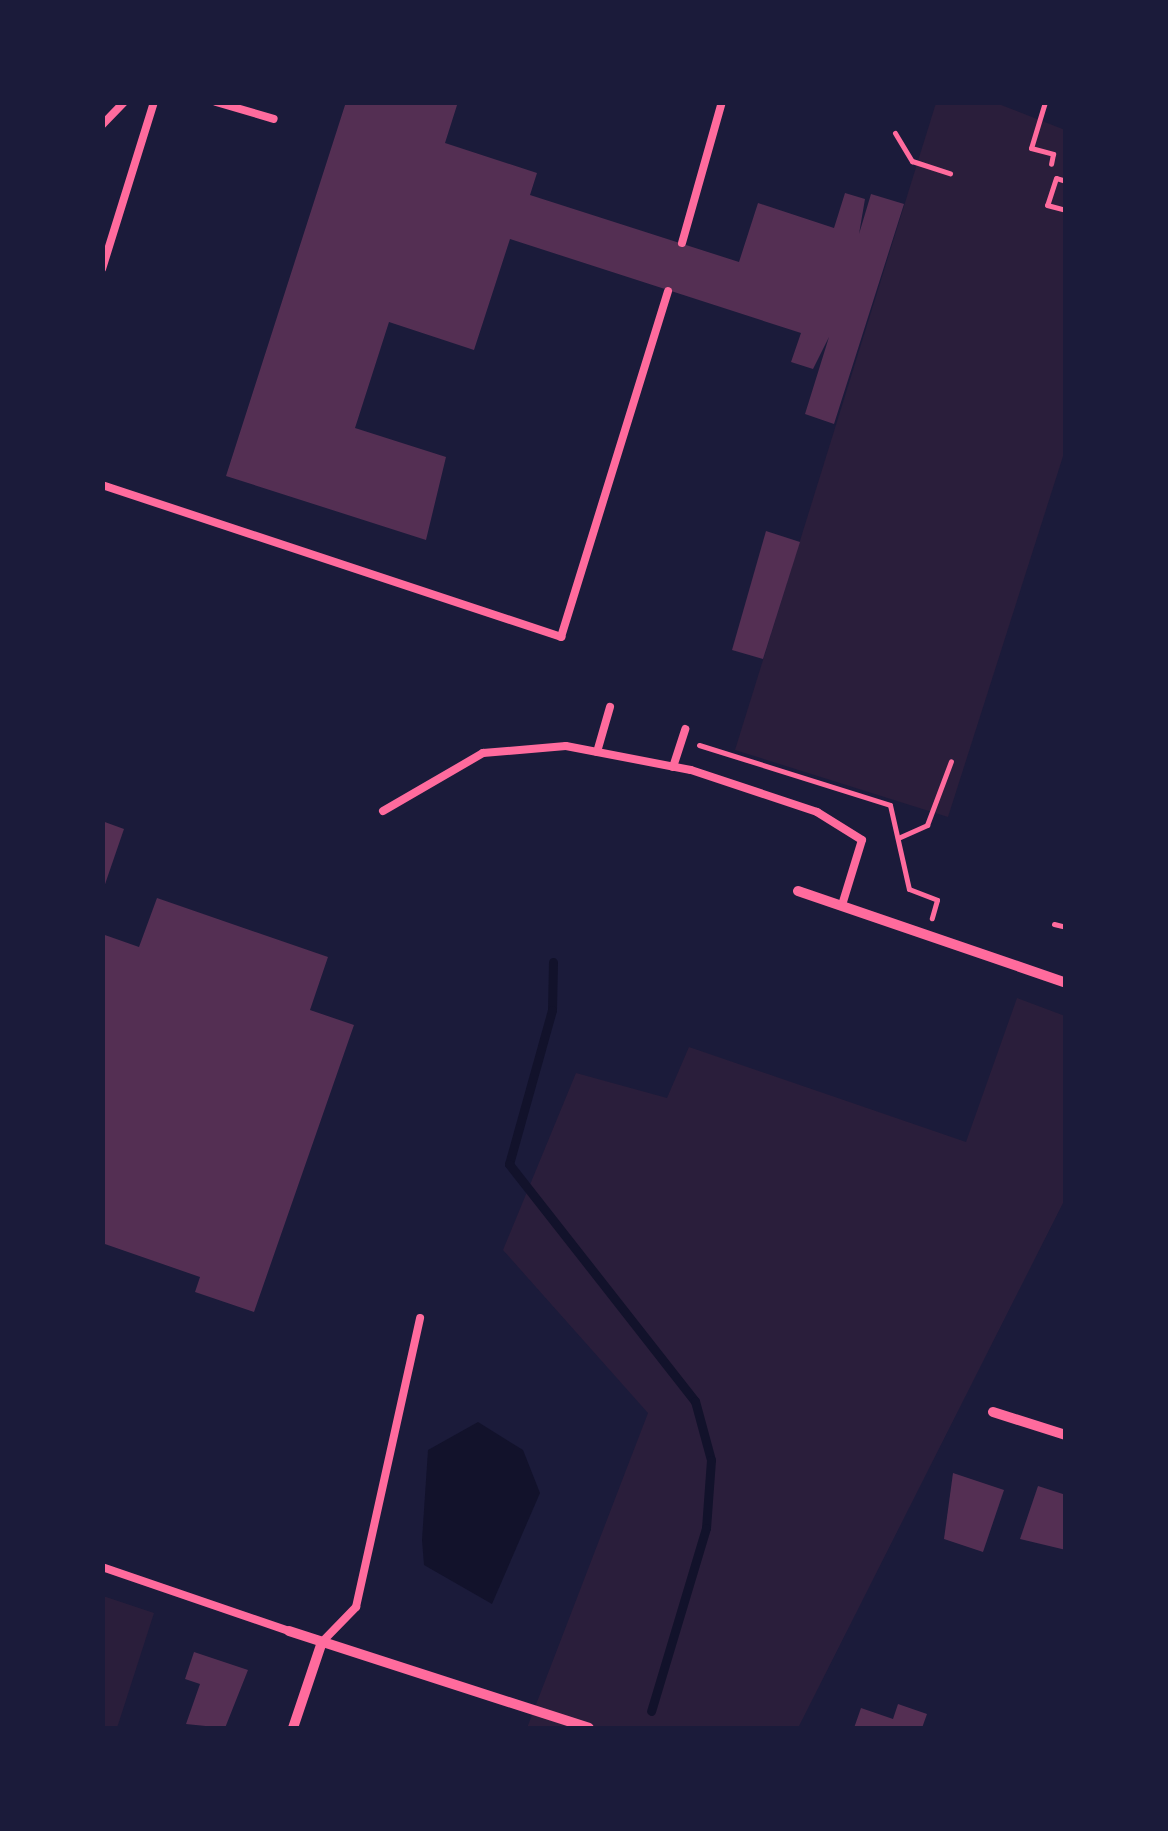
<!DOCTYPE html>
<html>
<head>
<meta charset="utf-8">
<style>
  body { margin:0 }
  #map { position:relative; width:1168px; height:1831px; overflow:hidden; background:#1b1b3a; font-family:"DM Sans",sans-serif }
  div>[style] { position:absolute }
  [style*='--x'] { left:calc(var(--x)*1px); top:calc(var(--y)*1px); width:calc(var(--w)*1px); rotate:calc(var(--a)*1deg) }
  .green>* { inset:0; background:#2a1e3b }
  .water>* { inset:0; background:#12122b }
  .stream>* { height:9px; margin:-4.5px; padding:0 4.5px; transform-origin:4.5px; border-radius:4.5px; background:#12122b }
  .building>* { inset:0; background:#542f53 }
  .path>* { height:5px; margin:-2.5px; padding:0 2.5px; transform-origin:2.5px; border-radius:2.5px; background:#ff6b9d }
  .service>* { height:8px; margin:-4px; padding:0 4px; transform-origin:4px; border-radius:4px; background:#ff6b9d }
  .minor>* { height:10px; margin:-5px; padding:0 5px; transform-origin:5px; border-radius:5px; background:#ff6b9d }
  span { translate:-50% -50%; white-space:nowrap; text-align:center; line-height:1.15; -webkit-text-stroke:8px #1b1b3a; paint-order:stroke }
  .frame { position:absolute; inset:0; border:105px solid #1b1b3a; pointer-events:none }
</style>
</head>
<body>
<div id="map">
  <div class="green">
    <div style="clip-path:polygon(936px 103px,996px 103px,1065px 130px,1065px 450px,948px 817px,735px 750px)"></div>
    <div style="clip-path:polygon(1017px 998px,1065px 1016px,1065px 1199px,798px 1728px,527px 1728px,648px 1413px,503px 1250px,576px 1073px,667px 1098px,689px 1047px,966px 1142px)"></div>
    <div style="clip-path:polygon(103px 1596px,154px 1613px,117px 1728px,103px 1728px)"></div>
  </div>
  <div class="water">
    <div style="clip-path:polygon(478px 1422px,523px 1450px,540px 1493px,492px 1604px,424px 1565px,422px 1540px,428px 1450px)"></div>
  </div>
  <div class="stream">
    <div style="--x:553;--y:962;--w:48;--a:91.2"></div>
    <div style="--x:552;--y:1010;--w:160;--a:105.6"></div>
    <div style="--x:509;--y:1164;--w:301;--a:51.9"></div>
    <div style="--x:695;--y:1401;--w:61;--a:74.8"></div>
    <div style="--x:711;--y:1460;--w:68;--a:94.2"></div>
    <div style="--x:706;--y:1528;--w:191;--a:106.7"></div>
  </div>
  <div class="building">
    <div style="clip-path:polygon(346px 102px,458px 102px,445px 143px,537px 173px,530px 195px,739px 262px,758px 203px,834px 228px,845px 193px,865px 199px,859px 234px,871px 194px,904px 204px,834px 424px,805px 414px,829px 337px,813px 369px,791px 362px,801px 333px,510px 239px,474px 350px,389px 322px,355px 428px,446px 457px,426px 540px,226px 476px)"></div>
    <div style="clip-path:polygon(766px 531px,800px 542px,763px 659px,732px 650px)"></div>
    <div style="clip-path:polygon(102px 821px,124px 829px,103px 890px,102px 890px)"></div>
    <div style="clip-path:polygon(157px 898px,328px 957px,310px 1010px,354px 1025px,254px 1312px,195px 1292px,200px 1277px,102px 1243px,102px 934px,139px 947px)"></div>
    <div style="clip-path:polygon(953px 1473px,1004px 1490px,983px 1552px,944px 1539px)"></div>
    <div style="clip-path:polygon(1038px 1486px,1066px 1495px,1066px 1550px,1020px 1539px)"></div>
    <div style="clip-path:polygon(194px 1652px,248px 1670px,225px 1728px,186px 1724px,200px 1684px,185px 1679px)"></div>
    <div style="clip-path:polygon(898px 1704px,927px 1714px,922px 1728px,854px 1728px,861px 1708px,893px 1719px)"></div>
  </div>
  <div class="path">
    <div style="--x:1045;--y:102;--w:48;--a:106.9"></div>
    <div style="--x:1031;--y:148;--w:23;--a:15"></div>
    <div style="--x:1053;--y:154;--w:10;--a:101"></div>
    <div style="--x:895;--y:133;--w:33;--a:59"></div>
    <div style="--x:912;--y:161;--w:40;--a:18"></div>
    <div style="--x:1066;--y:181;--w:10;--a:-163"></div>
    <div style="--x:1056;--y:178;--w:28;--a:108"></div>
    <div style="--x:1047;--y:205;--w:20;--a:15"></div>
    <div style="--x:699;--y:745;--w:200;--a:17.4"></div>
    <div style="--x:890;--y:805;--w:86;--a:77.3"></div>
    <div style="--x:909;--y:889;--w:30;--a:21"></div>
    <div style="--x:937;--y:900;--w:19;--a:106"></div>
    <div style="--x:898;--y:838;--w:32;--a:-24"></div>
    <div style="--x:927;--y:825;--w:68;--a:-69.4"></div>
    <div style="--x:1054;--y:924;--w:12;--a:14"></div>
  </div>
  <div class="service">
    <div style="--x:216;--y:102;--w:60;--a:16.3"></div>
    <div style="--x:102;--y:125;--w:32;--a:-46"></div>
    <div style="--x:682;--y:243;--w:147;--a:-74.2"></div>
    <div style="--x:102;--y:269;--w:175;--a:-72.7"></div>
    <div style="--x:102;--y:485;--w:484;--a:18.3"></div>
    <div style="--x:561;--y:637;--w:362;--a:-72.8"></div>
    <div style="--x:597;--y:752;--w:47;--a:-73.9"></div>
    <div style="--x:673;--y:767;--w:40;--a:-72"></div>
    <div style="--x:383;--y:811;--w:116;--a:-30.1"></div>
    <div style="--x:483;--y:753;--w:83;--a:-4.8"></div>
    <div style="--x:566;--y:746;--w:127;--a:10.9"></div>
    <div style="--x:691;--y:770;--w:133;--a:18.4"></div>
    <div style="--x:817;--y:812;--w:53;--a:31.9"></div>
    <div style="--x:862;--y:840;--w:68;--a:107.1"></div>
    <div style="--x:102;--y:1567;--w:198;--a:18.9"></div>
    <div style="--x:322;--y:1642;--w:49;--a:-45.8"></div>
    <div style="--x:356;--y:1607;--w:296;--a:-77.5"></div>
  </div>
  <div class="minor">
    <div style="--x:798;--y:891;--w:283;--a:18.9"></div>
    <div style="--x:993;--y:1412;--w:77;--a:17.5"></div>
    <div style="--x:289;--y:1631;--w:315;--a:17.9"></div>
    <div style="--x:293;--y:1728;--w:91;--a:-71.4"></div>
  </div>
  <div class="frame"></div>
</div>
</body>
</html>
